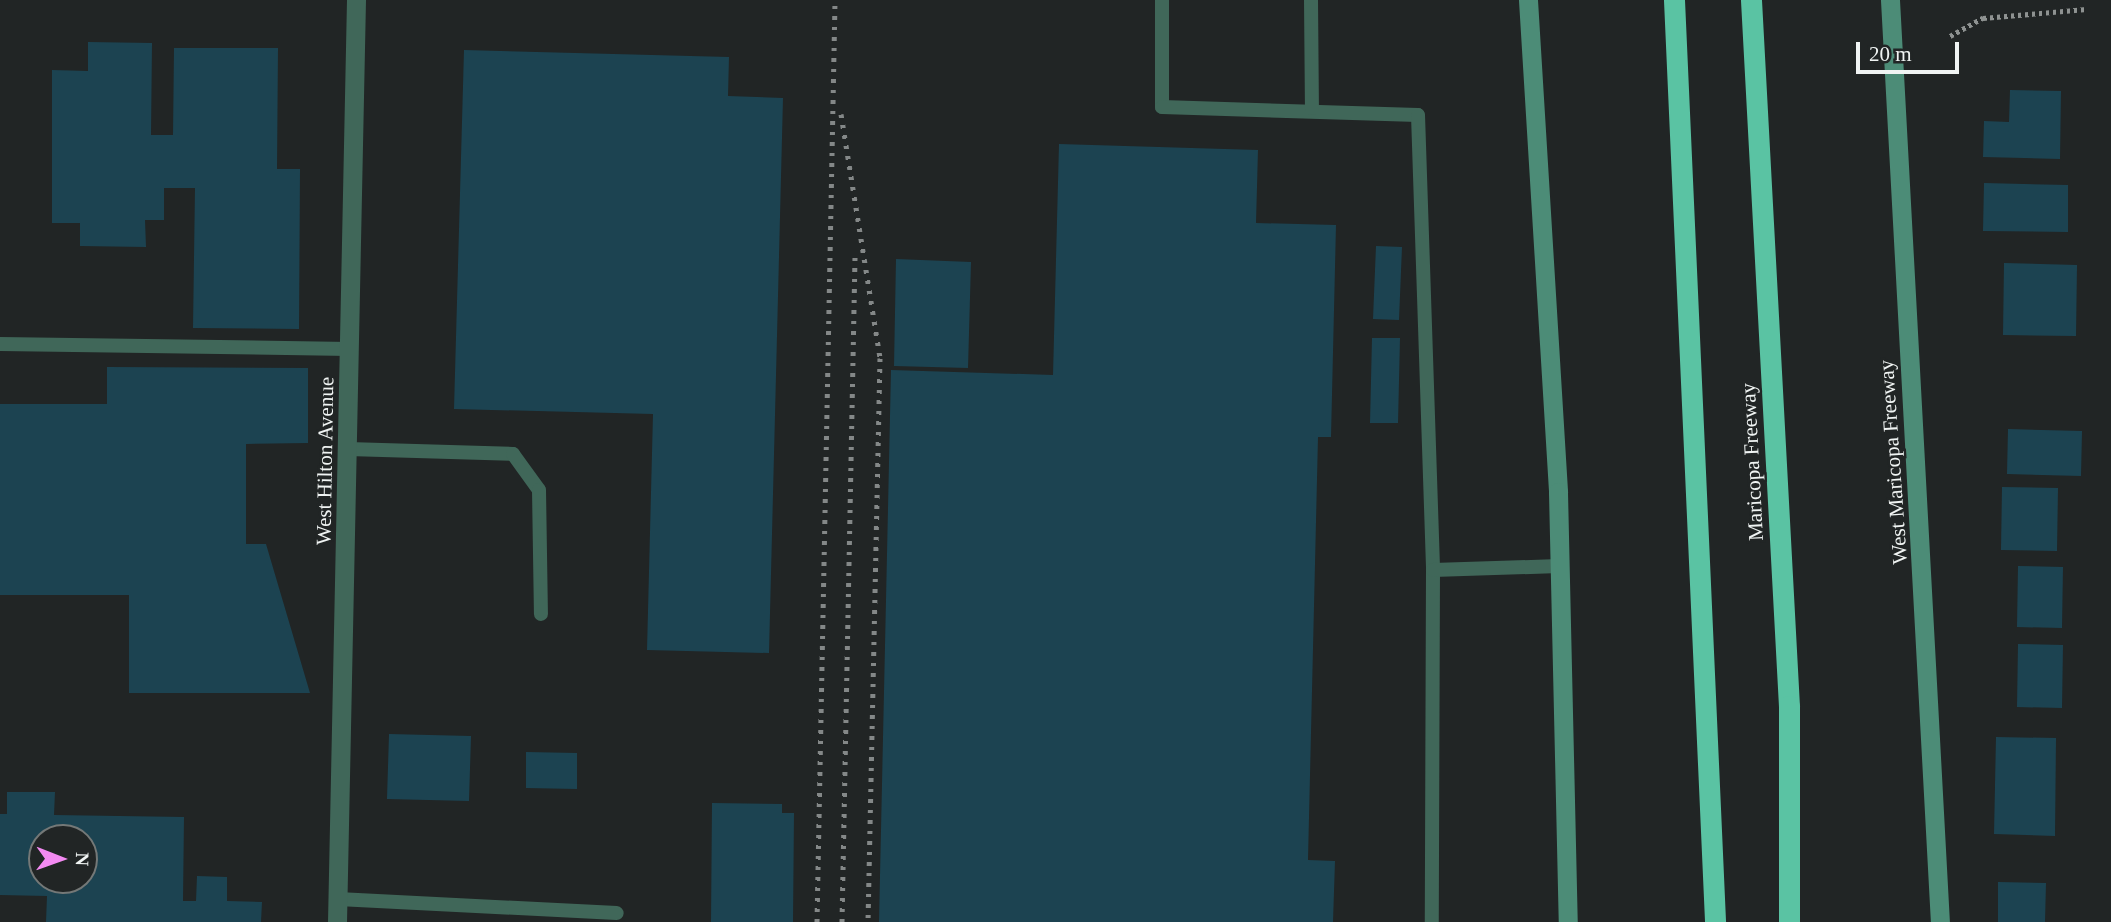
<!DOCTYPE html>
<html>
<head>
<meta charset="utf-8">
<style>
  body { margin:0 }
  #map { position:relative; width:2111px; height:922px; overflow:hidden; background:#212525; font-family:Georgia,serif }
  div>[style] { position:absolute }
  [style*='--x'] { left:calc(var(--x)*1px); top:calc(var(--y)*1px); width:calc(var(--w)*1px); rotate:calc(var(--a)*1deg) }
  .building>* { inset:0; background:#1c4351 }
  .path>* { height:4.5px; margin-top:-2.25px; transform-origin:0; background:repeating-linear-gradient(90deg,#8e9291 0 3.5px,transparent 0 7px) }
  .service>* { height:14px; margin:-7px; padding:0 7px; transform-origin:7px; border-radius:7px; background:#406759 }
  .minor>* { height:19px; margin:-9.5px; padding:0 9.5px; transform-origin:9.5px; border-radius:9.5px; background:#406759 }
  .secondary>* { height:19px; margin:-9.5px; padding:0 9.5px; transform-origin:9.5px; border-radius:9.5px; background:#4c8c77 }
  .motorway>* { height:21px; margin:-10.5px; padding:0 10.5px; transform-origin:10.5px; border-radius:10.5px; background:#5ac3a3 }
  .rail>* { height:5px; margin-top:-2.5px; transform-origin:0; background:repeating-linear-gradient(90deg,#848888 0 3.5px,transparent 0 10.5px) }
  span { translate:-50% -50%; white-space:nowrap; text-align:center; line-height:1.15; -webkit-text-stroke:5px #212525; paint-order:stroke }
  .street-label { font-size:21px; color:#f0f4f3 }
  .north { position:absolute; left:28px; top:824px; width:70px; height:70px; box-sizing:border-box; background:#212525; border:2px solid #747877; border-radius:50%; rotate:91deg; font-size:19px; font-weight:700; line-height:28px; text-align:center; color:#f0f4f3 }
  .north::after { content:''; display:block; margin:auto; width:24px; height:32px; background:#f38af2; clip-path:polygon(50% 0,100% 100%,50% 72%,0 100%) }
  .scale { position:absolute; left:1856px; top:42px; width:103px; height:32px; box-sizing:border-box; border:4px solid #f0f4f3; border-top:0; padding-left:9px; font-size:21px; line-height:24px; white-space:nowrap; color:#f0f4f3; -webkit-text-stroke:5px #212525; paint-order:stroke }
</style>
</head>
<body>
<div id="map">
  <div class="building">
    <div style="clip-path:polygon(88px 42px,152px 43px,151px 135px,173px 135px,174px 48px,278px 48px,277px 169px,300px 169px,299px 329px,193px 328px,195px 188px,164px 188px,164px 220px,145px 220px,146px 247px,80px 246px,80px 223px,52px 223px,52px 70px,88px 71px)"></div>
    <div style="clip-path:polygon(464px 50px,729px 57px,728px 96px,783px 98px,769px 653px,647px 650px,653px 414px,454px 409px)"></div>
    <div style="clip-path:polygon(2010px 90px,2061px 91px,2060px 159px,1983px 157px,1984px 121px,2009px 122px)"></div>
    <div style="clip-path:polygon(1059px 144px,1258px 150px,1256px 223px,1336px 225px,1331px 437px,1318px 437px,1308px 860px,1335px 861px,1333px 922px,879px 922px,891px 370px,1053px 375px)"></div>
    <div style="clip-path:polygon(1984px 183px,2068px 185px,2068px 232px,1983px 231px)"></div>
    <div style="clip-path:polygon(1376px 246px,1402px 247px,1399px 320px,1373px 319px)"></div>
    <div style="clip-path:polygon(896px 259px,971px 262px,968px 368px,894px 366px)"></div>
    <div style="clip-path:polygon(2004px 263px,2077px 265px,2076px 336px,2003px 335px)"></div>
    <div style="clip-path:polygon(1372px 338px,1400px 338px,1398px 423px,1370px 423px)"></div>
    <div style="clip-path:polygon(107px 367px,308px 368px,308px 443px,246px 444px,246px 544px,266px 544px,310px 693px,129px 693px,129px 595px,0 595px,0 404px,107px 404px)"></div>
    <div style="clip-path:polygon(2008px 429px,2082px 431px,2081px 476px,2007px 474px)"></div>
    <div style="clip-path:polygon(2002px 487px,2058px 488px,2057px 551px,2001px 550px)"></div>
    <div style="clip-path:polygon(2018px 566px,2063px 567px,2062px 628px,2017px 627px)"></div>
    <div style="clip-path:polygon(2018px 644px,2063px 645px,2062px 708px,2017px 707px)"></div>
    <div style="clip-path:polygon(389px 734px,471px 736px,469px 801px,387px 799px)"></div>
    <div style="clip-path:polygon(1996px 737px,2056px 738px,2055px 836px,1994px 834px)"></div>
    <div style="clip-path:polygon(526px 752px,577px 753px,577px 789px,526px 788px)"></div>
    <div style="clip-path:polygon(evenodd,7px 792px,55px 792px,54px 815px,184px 817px,183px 901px,196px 901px,197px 876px,227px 877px,227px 901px,262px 902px,261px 922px,46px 922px,47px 896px,0 895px,0 814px,7px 814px,7px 792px,42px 838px,84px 838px,84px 880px,42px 880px,42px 838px)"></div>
    <div style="clip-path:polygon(712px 803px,782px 804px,782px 813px,794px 813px,793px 922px,711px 922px)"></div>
    <div style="clip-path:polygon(1998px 882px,2046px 883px,2045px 922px,1998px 922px)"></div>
  </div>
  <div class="path">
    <div style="--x:1950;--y:36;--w:38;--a:-29"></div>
    <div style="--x:1983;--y:18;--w:104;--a:-4.9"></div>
  </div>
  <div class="service">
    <div style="--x:1162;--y:0;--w:107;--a:90"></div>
    <div style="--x:1162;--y:107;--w:256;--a:1.8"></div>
    <div style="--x:1418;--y:115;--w:455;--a:88.1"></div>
    <div style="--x:1433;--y:570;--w:352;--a:90.2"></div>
    <div style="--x:1311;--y:0;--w:108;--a:89.5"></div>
    <div style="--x:0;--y:344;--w:350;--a:0.8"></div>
    <div style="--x:348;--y:449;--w:165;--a:1.7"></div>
    <div style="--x:513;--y:454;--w:44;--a:54.2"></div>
    <div style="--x:539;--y:490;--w:124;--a:89.1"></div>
    <div style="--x:1433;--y:570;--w:126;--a:-1.8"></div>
    <div style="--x:338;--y:899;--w:279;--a:2.9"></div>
  </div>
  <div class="minor">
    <div style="--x:337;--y:922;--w:922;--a:-88.82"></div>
  </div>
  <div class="secondary">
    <div style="--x:1528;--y:0;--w:493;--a:86.5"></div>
    <div style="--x:1558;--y:492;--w:430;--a:88.7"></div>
    <div style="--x:1890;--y:0;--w:923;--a:86.9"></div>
  </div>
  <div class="motorway">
    <div style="--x:1674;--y:0;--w:923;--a:87.45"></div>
    <div style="--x:1751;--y:0;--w:707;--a:86.92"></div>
    <div style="--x:1789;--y:706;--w:216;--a:90"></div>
  </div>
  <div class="rail">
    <div style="--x:841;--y:114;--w:247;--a:80.9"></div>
    <div style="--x:880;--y:358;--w:564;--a:91.22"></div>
    <div style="--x:817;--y:922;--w:922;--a:-88.88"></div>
    <div style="--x:842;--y:922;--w:665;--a:-88.88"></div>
  </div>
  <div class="street-label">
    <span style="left:325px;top:461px;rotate:-89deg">West Hilton Avenue</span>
    <span style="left:1752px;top:462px;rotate:-93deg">Maricopa Freeway</span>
    <span style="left:1893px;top:462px;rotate:-94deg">West Maricopa Freeway</span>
  </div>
  <div class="north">N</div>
  <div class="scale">20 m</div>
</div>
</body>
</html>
